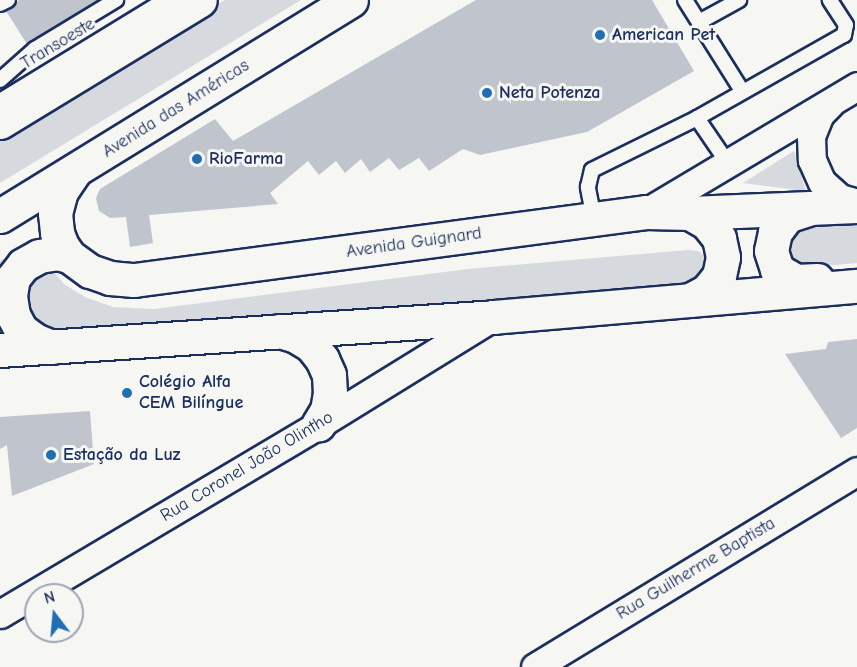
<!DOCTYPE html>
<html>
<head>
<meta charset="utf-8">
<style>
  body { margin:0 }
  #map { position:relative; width:857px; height:667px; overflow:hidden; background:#f6f6f2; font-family:"Comic Neue",sans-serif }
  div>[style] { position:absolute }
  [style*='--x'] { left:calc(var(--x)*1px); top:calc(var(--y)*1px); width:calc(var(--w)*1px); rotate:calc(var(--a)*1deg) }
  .green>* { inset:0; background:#d6d9dd }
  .building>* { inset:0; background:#c0c4cd }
  .roads { filter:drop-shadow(2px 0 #1b2f5e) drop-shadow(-2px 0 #1b2f5e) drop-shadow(0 2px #1b2f5e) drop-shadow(0 -2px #1b2f5e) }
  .lane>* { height:14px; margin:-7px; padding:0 7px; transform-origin:7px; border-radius:7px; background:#f6f6f2 }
  .street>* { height:27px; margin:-13.5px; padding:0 13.5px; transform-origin:13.5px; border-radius:13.5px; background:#f6f6f2 }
  .secondary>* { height:33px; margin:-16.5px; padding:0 16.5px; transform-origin:16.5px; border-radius:16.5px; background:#f6f6f2 }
  .highway>* { height:33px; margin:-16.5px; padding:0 16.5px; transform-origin:16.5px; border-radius:16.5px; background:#f6f6f2 }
  .dots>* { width:16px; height:16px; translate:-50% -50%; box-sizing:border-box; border:3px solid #f6f6f2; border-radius:50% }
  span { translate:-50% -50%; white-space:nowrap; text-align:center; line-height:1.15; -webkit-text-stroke:6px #f6f6f2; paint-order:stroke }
  .poi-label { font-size:18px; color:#1b2f5e; font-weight:700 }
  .left { translate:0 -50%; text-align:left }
  .street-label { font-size:18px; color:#1b2f5e }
  .north { position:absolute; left:24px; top:583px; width:60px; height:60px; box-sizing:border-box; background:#f6f6f2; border:2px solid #9ea6b7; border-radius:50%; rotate:344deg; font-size:16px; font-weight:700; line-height:24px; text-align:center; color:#1b2f5e }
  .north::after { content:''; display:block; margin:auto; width:21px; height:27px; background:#1f6fb2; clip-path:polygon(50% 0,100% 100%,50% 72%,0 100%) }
</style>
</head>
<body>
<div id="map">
  <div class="green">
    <div style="clip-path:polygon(225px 0,301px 0,0 183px,0 136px)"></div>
    <div style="clip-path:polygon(794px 151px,806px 191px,743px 183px)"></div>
    <div style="clip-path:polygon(857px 223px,857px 263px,813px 267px,799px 265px,790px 256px,789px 243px,792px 236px,800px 229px)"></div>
    <div style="clip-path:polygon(35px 240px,44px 261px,64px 284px,85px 297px,113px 307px,154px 309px,468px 269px,688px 250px,698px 251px,709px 259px,711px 272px,691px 288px,0 335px,0 261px)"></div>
  </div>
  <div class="building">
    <div style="clip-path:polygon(19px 0,99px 0,27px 44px,6px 11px)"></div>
    <div style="clip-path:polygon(476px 0,652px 0,694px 71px,587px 132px,480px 155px,463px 149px,429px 171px,419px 158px,399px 170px,389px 158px,370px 172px,361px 159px,345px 173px,336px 161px,319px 175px,308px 161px,270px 193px,278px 204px,149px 215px,153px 243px,130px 247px,126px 217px,110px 218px,99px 211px,96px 198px,100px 189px,215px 119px,233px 141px)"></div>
    <div style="clip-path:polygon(857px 339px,857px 428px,841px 438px,785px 354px,826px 349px,828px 342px)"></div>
    <div style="clip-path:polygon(90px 411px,94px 464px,12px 496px,7px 445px,0 449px,0 417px)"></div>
  </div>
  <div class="roads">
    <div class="lane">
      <div style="--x:685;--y:0;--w:107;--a:57.9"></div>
      <div style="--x:0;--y:4;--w:9;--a:-27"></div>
      <div style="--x:699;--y:22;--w:46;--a:-28.8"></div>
      <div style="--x:0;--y:80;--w:47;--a:-41.5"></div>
      <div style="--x:35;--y:49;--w:95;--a:-31.2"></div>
      <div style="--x:0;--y:101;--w:193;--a:-31.5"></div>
      <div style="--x:697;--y:118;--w:53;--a:55.7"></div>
      <div style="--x:594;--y:219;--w:33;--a:-101"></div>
      <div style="--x:588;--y:187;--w:17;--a:-77"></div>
      <div style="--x:592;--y:170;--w:117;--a:-26.3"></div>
      <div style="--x:697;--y:118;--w:169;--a:-29.5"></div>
      <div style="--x:844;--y:35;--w:10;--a:-79"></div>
      <div style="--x:846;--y:25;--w:30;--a:-123"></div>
    </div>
    <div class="street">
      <div style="--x:830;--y:104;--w:14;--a:135"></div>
      <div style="--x:820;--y:114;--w:24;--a:112"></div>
      <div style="--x:811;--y:136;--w:24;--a:88"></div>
      <div style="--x:812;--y:160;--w:24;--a:66"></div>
      <div style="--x:822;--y:182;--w:24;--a:42"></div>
      <div style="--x:840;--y:198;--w:18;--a:16"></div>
      <div style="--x:646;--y:212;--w:246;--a:-30.8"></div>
      <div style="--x:0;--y:614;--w:370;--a:-30.7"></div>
      <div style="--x:318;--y:425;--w:206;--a:-31.7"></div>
      <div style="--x:535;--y:667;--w:377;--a:-31.3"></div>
    </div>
    <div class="secondary">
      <div style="--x:74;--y:172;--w:23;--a:124"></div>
      <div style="--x:61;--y:191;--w:23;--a:105"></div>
      <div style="--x:55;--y:213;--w:20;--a:84"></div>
      <div style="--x:57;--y:233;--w:14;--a:69"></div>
      <div style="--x:62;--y:246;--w:12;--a:55"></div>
      <div style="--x:69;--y:256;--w:26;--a:36"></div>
      <div style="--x:90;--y:271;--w:21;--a:19"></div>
      <div style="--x:110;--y:278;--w:24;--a:5"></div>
      <div style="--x:134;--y:280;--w:516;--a:-7.57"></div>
      <div style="--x:646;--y:212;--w:44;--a:1.3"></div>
      <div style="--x:690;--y:213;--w:167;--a:-2.4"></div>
      <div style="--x:808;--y:209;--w:22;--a:162"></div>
      <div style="--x:787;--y:216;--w:20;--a:127"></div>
      <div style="--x:775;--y:232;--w:19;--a:102"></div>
      <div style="--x:771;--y:251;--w:20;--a:72"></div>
      <div style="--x:777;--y:270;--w:22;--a:30"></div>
      <div style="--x:796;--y:281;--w:21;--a:-3"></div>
      <div style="--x:0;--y:216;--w:412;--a:-31.6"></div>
      <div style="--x:690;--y:300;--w:19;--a:-28"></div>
      <div style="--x:707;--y:291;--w:19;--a:-51"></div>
      <div style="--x:719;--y:276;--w:19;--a:-78"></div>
      <div style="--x:723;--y:257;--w:19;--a:-102"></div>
      <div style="--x:719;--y:238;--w:19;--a:-129"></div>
      <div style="--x:707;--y:223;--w:20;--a:-150"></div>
      <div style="--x:279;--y:331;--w:18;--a:16"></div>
      <div style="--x:296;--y:336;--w:17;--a:31"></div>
      <div style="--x:311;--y:345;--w:18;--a:52"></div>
      <div style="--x:322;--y:359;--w:17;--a:66"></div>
      <div style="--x:329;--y:375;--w:18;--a:87"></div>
      <div style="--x:330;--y:393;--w:17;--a:100"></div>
      <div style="--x:327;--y:410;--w:17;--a:121"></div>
      <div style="--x:52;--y:347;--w:18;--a:-158"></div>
      <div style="--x:35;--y:340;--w:17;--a:-144"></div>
      <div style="--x:21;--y:330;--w:17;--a:-118"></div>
      <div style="--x:13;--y:315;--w:19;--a:-99"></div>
      <div style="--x:10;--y:296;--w:18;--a:-81"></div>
      <div style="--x:13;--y:278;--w:16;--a:-52"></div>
      <div style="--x:23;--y:265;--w:18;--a:-29"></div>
      <div style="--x:39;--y:256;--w:18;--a:-9"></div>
      <div style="--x:57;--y:253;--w:12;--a:14"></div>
      <div style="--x:0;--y:350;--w:494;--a:-3.8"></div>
      <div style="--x:493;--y:317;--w:365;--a:-4.9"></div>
    </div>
    <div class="highway">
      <div style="--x:0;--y:122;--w:234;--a:-31.4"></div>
    </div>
  </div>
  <div class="dots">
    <div style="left:600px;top:35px;background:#1f6fb2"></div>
    <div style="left:487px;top:93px;background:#1f6fb2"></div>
    <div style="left:197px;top:159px;background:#1f6fb2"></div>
    <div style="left:127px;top:393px;background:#1f6fb2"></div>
    <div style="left:51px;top:455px;background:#1f6fb2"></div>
  </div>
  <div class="poi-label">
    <span class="left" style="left:612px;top:35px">American Pet</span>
    <span class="left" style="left:499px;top:93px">Neta Potenza</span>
    <span class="left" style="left:209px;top:159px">RioFarma</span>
    <span class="left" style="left:139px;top:393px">Colégio Alfa<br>CEM Bilíngue</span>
    <span class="left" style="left:63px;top:455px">Estação da Luz</span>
  </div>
  <div class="street-label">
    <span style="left:58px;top:44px;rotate:-31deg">Transoeste</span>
    <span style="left:176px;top:109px;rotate:-32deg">Avenida das Américas</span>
    <span style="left:414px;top:243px;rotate:-8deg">Avenida Guignard</span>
    <span style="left:247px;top:467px;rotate:-31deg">Rua Coronel João Olintho</span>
    <span style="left:696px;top:569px;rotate:-31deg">Rua Guilherme Baptista</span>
  </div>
  <div class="north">N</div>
</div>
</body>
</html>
